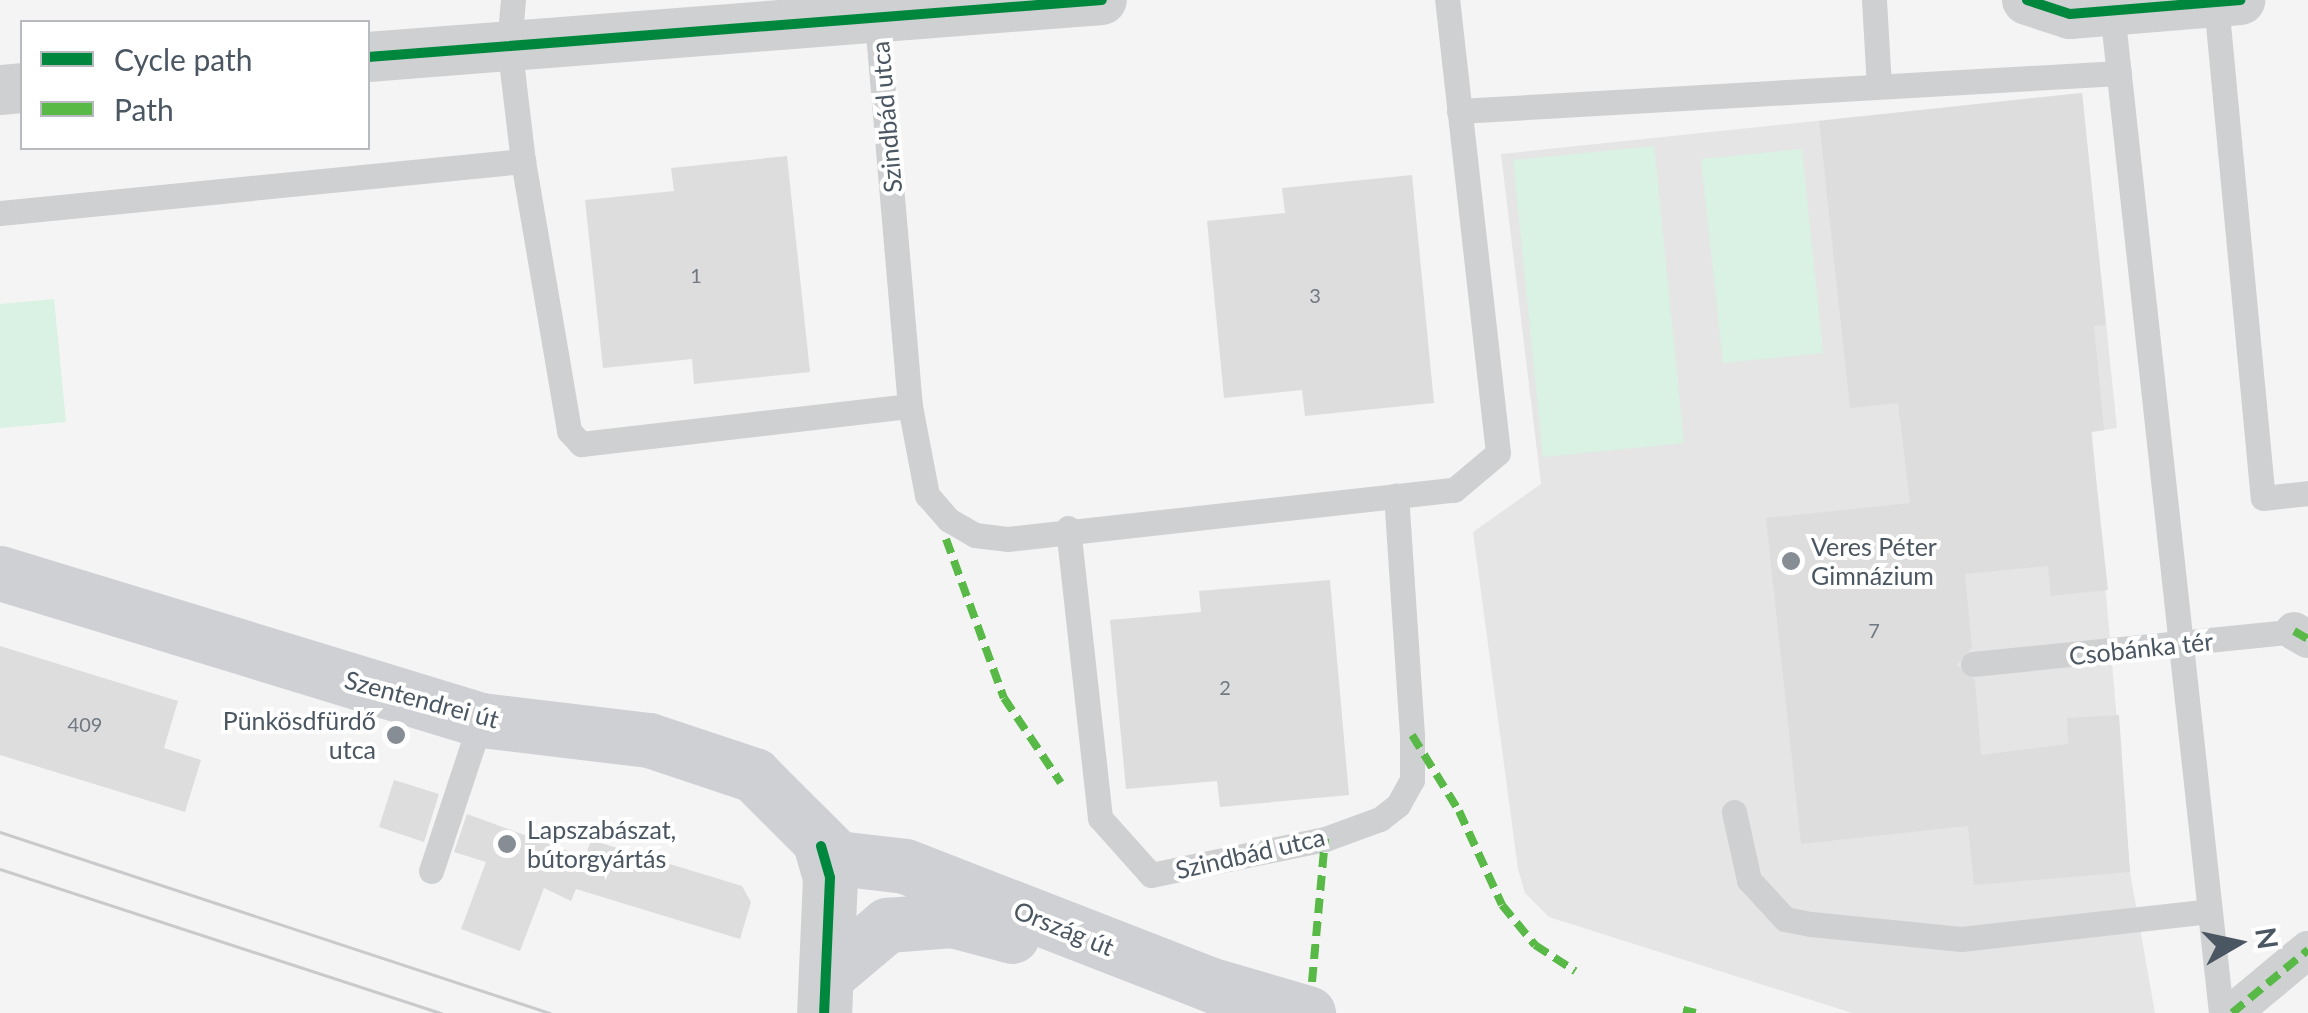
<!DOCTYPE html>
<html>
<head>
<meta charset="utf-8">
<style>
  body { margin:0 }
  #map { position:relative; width:2308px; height:1013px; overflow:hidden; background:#f4f4f4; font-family:Lato,sans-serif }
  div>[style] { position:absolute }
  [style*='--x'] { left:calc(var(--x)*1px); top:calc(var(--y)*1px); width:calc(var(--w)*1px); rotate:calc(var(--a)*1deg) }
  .education>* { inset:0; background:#e6e5e6 }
  .green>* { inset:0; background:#d9f2e3 }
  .building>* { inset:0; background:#ddddde }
  .service>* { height:25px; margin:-12.5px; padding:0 12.5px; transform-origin:12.5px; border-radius:12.5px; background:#ced0d2 }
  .pedestrian>* { height:38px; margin:-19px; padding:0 19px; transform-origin:19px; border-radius:19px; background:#ced0d2 }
  .minor>* { height:50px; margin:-25px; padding:0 25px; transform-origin:25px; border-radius:25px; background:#ced0d2 }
  .tertiary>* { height:55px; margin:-27.5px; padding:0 27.5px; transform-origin:27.5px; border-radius:27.5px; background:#ced0d2 }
  .secondary>* { height:55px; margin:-27.5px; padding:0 27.5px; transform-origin:27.5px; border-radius:27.5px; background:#ced0d4 }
  .tram>* { height:2.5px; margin:-1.25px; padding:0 1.25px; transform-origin:1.25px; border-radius:1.25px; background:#c9cacc }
  .quiet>* { height:8px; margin-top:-4px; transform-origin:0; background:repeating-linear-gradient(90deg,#58b947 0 15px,transparent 0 23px) }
  .cycleway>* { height:10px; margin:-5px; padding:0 5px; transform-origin:5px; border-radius:5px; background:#00873e }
  .dots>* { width:28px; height:28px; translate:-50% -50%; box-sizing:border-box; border:5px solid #fff; border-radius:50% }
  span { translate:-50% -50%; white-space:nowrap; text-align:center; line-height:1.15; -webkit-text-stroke:8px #fff; paint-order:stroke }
  .number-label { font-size:20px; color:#707881 }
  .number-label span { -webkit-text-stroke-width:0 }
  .street-label { font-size:25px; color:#4a5661 }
  .poi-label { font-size:25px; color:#4a5661 }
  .left { translate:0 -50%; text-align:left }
  .right { translate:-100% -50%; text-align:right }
  .legend { position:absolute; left:20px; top:20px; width:350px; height:130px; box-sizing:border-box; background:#fff; border:2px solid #b7bbc0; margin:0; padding:12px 18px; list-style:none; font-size:30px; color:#4a5661 }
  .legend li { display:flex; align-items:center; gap:20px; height:50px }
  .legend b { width:50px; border:2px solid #b7bbc0 }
  .north { position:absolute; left:2188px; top:893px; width:100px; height:100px; -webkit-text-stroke:8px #fff; paint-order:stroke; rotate:81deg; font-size:28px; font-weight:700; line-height:40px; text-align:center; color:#4a5661 }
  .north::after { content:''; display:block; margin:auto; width:35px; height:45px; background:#4a5661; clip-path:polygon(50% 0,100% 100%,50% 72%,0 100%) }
</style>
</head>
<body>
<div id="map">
  <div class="education">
    <div style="clip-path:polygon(2082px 93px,2117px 428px,2092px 432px,2130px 872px,2155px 1013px,1852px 1013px,1549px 917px,1525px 893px,1518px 869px,1473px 532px,1541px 484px,1501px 154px)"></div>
  </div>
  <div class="green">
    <div style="clip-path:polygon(1654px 146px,1684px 443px,1543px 457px,1513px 160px)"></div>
    <div style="clip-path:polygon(1802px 149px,1823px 353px,1723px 363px,1701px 159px)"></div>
    <div style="clip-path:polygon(54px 299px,66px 422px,0 428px,0 304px)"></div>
  </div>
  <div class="building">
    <div style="clip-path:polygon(2082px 93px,2106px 325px,2094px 326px,2104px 430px,2091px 432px,2108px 590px,2051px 596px,2048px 566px,1965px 574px,1972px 648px,1957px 665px,1975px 680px,1981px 755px,2068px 744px,2067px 718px,2119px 715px,2130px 872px,1974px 885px,1968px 826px,1801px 844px,1766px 518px,1910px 503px,1898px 403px,1850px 408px,1819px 121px)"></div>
    <div style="clip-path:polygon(787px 156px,810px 372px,694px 384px,692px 359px,603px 368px,585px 200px,674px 191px,671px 168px)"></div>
    <div style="clip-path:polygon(1412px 175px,1434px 403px,1305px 416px,1302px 390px,1224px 398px,1207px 221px,1285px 213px,1282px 188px)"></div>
    <div style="clip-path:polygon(1330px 580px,1349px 795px,1220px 807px,1217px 781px,1126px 789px,1110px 620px,1201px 612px,1199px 591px)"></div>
    <div style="clip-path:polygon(0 646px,178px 701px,164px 748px,201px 760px,185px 812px,0 755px)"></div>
    <div style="clip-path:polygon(394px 780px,439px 794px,424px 842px,379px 827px)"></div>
    <div style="clip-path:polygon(467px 814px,585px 857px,591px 840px,742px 886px,751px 902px,740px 939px,576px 889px,571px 901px,544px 888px,520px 951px,461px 929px,486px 862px,454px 852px)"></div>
  </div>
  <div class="service">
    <div style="--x:513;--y:0;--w:44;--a:95.2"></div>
    <div style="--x:509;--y:44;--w:118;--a:83.2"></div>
    <div style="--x:523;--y:161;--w:274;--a:80.3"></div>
    <div style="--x:569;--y:431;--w:18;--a:47"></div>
    <div style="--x:581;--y:444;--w:331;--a:-6.6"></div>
    <div style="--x:1874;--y:0;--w:86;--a:86.7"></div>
    <div style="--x:2216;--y:3;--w:497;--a:84.6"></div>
    <div style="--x:2263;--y:498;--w:45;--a:-6.3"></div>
    <div style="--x:876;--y:10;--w:397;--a:85.1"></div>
    <div style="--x:910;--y:406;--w:91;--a:79.2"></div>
    <div style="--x:927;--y:495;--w:33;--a:49"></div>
    <div style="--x:949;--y:520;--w:30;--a:30"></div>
    <div style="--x:975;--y:535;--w:32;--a:7"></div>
    <div style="--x:1007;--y:539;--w:450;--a:-6.3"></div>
    <div style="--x:1454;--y:490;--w:57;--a:-40.1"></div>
    <div style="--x:1498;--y:453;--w:456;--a:-96.4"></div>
    <div style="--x:2112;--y:11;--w:1008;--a:83.79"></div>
    <div style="--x:1459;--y:111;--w:661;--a:-3.3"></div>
    <div style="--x:0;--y:213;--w:526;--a:-5.68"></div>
    <div style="--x:1068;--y:528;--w:292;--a:83.7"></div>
    <div style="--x:1100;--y:818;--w:76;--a:48.2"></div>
    <div style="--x:1151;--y:875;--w:178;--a:-11.7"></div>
    <div style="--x:1325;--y:839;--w:59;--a:-20"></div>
    <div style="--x:1380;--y:819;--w:23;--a:-38"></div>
    <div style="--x:1398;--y:805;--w:29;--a:-61"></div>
    <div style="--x:1412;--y:780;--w:45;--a:-90"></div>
    <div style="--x:1412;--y:735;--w:240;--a:-93.8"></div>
    <div style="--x:1973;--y:664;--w:335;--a:-5.8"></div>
    <div style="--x:1734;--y:812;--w:70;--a:77.6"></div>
    <div style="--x:1749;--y:880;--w:53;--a:47.3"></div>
    <div style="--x:1785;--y:919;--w:26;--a:11"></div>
    <div style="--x:1811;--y:924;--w:151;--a:5.7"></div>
    <div style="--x:1961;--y:939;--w:250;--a:-6.4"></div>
    <div style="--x:431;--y:871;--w:159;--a:-71.7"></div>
  </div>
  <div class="pedestrian">
    <div style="--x:2294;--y:631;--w:16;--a:30"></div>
    <div style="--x:2232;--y:1013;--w:99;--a:-39.7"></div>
  </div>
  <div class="minor">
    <div style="--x:2027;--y:0;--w:45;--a:18"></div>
    <div style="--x:2070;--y:14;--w:171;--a:-4.7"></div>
    <div style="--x:368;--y:57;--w:736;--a:-4.44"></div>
    <div style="--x:0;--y:90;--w:22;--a:-5"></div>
  </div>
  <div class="tertiary">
    <div style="--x:821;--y:846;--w:33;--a:74"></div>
    <div style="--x:830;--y:878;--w:135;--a:92.5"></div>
  </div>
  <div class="secondary">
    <div style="--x:0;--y:573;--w:503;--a:16.99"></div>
    <div style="--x:481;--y:720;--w:169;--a:6.8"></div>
    <div style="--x:649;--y:740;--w:111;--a:18.4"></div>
    <div style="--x:754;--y:775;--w:117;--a:45"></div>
    <div style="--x:837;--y:858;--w:68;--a:6.7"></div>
    <div style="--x:905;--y:866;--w:332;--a:21.2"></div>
    <div style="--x:1215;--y:986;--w:97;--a:16.2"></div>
    <div style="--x:830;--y:973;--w:75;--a:-40.1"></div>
    <div style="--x:887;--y:925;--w:65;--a:-4.4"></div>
    <div style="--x:952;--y:920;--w:62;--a:14.9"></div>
  </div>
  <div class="tram">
    <div style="--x:0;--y:832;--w:579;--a:18.22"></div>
    <div style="--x:0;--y:869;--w:464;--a:18.1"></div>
  </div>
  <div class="quiet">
    <div style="--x:946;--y:539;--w:169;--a:70"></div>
    <div style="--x:1004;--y:698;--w:102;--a:56.2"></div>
    <div style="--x:2294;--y:631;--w:16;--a:30"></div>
    <div style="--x:1412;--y:735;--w:89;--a:58.3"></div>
    <div style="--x:1459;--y:811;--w:103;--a:65.4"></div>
    <div style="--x:1502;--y:905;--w:52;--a:50.5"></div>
    <div style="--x:1535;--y:945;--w:48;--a:33"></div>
    <div style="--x:1312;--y:982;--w:144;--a:-84.8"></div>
    <div style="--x:1683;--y:1010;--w:13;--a:13"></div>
    <div style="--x:2232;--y:1013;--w:99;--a:-39.7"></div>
  </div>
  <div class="cycleway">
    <div style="--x:2027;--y:0;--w:45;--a:18"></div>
    <div style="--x:2070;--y:14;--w:171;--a:-4.7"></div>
    <div style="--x:368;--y:57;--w:736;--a:-4.44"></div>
    <div style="--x:821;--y:846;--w:33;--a:74"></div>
    <div style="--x:830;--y:878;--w:135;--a:92.5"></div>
  </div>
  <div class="dots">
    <div style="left:1791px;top:561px;background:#868d94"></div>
    <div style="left:396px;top:735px;background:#868d94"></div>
    <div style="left:507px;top:844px;background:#868d94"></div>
  </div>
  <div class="number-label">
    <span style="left:696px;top:275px">1</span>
    <span style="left:1315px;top:295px">3</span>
    <span style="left:1874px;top:630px">7</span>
    <span style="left:1225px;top:687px">2</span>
    <span style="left:85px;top:724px">409</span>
  </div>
  <div class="street-label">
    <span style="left:886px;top:117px;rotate:-95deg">Szindbád utca</span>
    <span style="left:2141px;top:648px;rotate:-6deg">Csobánka tér</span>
    <span style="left:422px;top:699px;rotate:15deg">Szentendrei út</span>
    <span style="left:1250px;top:853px;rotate:-13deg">Szindbád utca</span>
    <span style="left:1064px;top:928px;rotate:22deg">Ország út</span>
  </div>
  <div class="poi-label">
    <span class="left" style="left:1811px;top:561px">Veres Péter<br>Gimnázium</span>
    <span class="right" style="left:376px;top:735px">Pünkösdfürdő<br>utca</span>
    <span class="left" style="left:527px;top:844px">Lapszabászat,<br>bútorgyártás</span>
  </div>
  <ul class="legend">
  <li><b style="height:12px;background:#00873e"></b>Cycle path</li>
  <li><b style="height:12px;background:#58b947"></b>Path</li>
  </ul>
  <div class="north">N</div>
</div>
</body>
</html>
